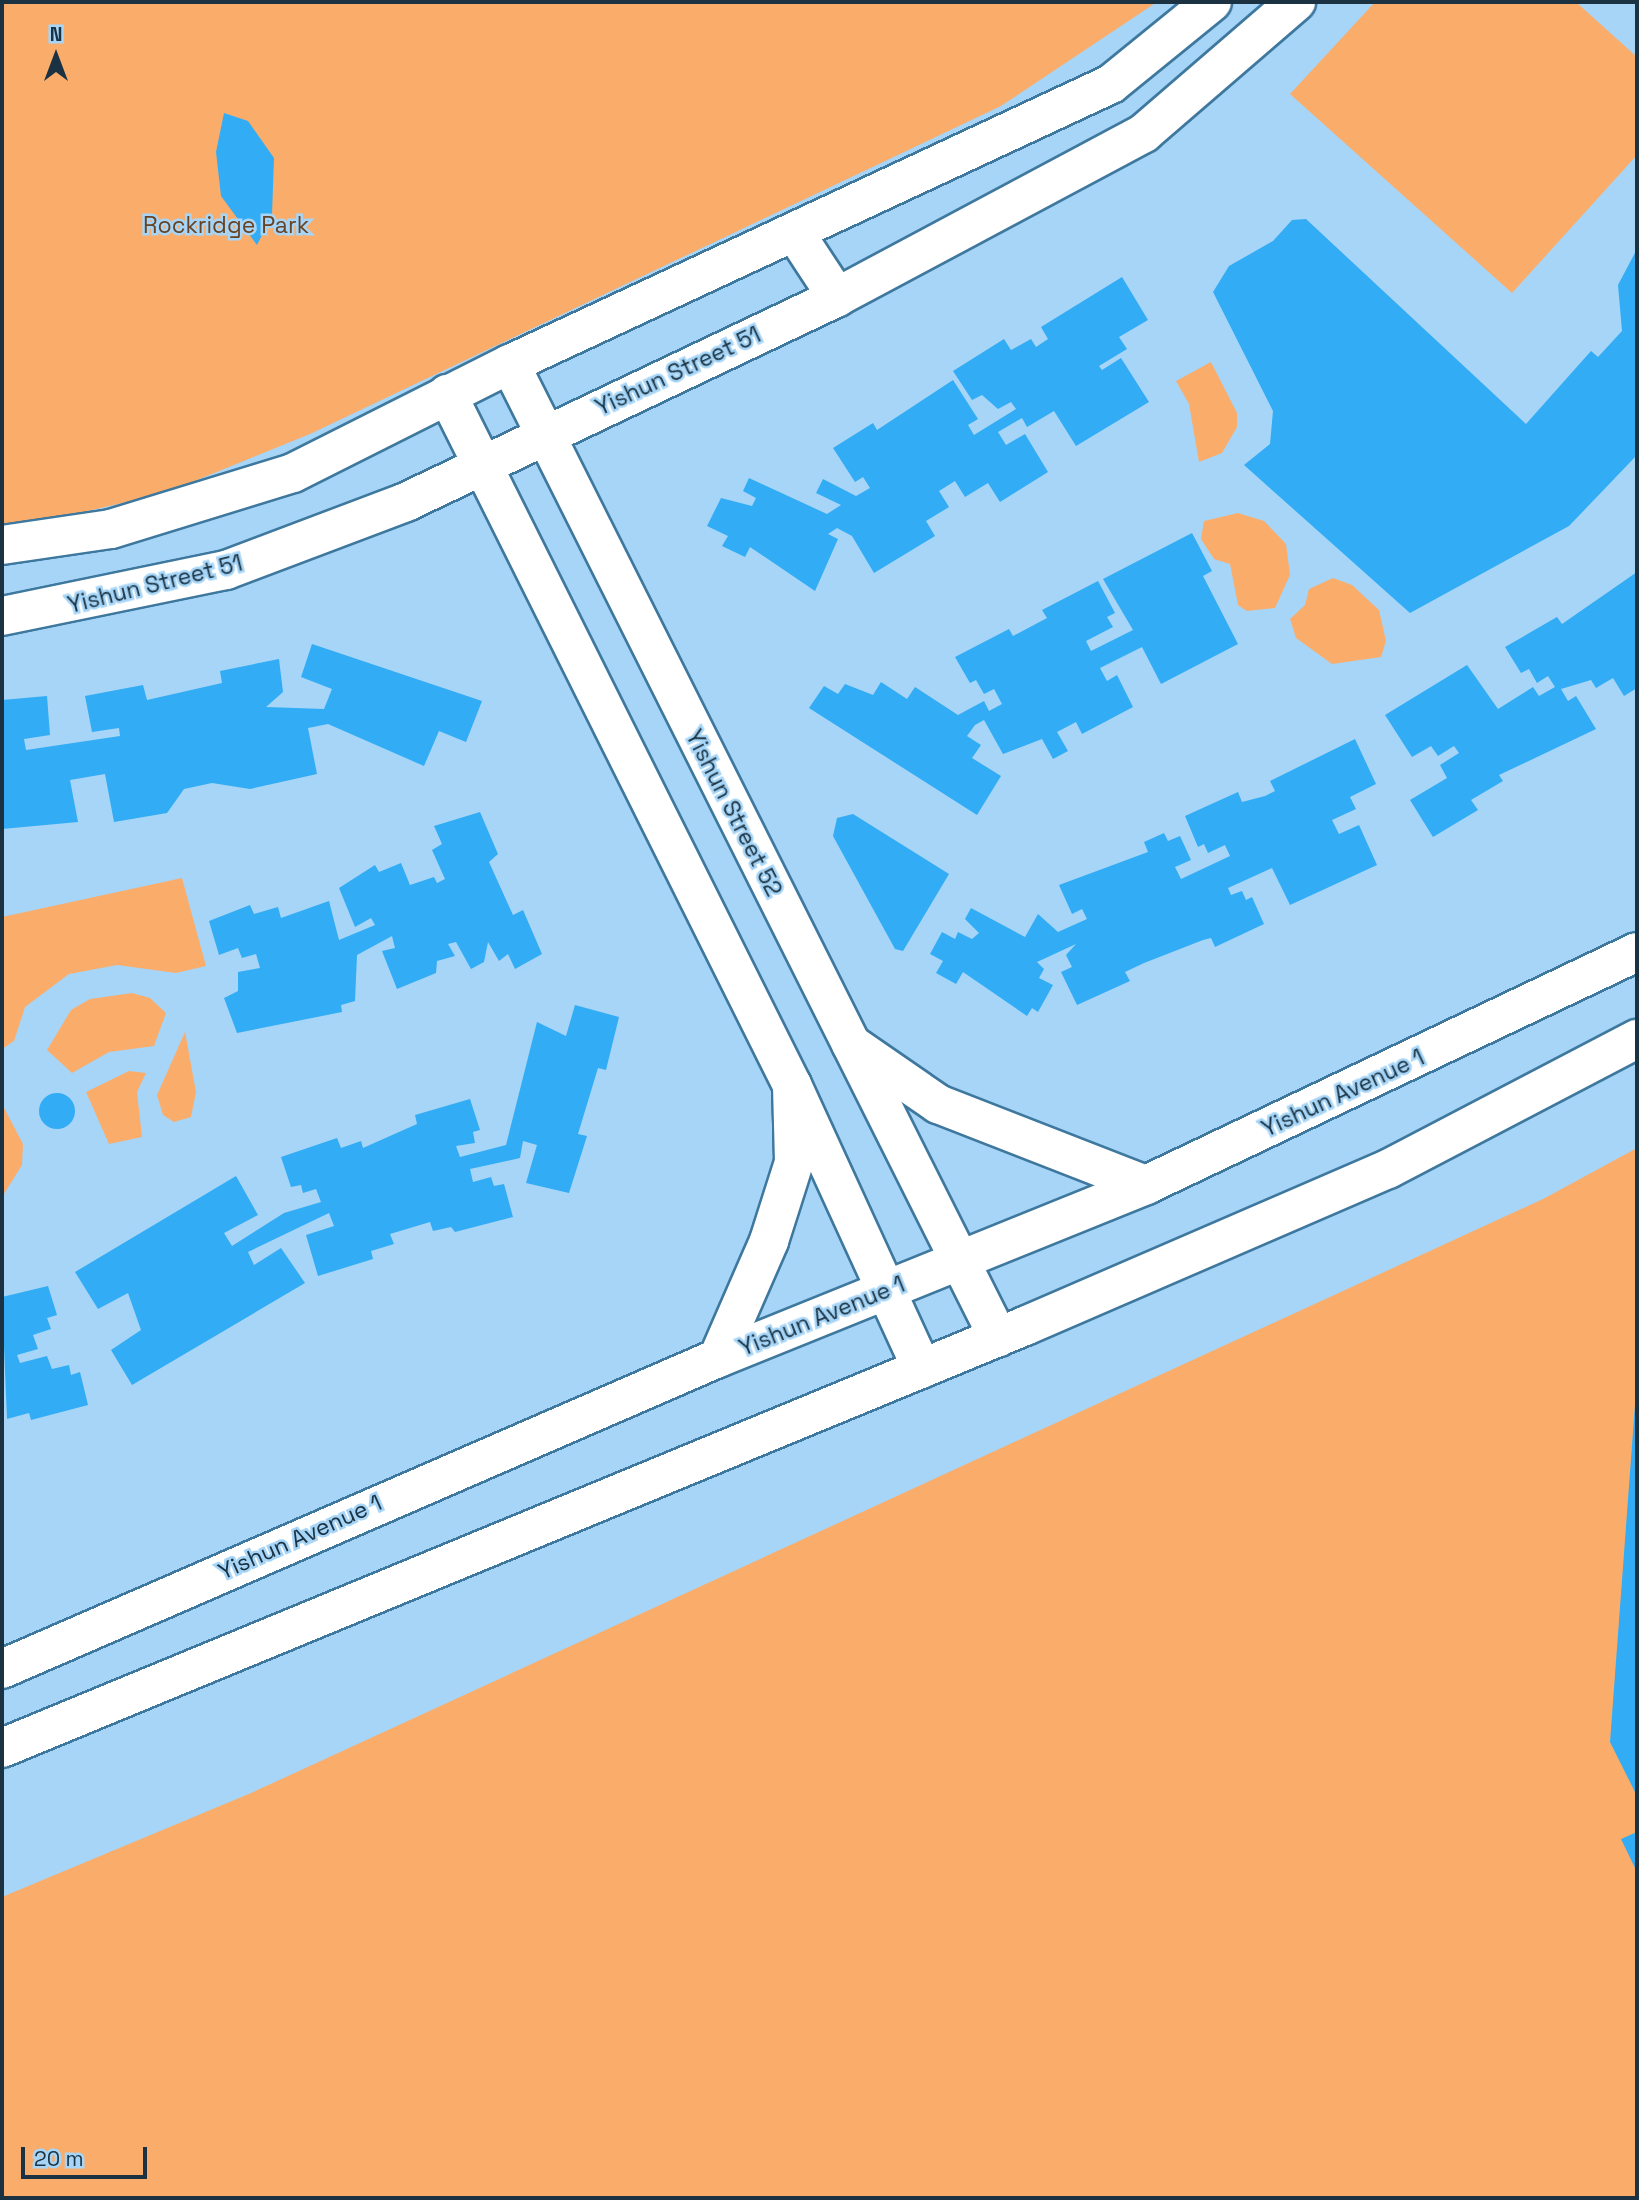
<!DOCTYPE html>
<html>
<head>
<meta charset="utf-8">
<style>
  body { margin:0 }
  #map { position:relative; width:1639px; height:2200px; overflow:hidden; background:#a6d5f7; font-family:"Space Grotesk",sans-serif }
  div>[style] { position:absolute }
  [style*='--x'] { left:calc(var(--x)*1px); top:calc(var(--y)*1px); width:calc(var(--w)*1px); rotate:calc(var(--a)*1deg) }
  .green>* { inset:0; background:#faad6b }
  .building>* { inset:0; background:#32acf4 }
  .round { border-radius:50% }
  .roads { filter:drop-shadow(2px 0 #3f789e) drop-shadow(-2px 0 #3f789e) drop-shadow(0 2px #3f789e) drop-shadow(0 -2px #3f789e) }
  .minor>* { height:38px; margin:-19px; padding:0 19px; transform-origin:19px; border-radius:19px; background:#fff }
  .primary>* { height:38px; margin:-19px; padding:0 19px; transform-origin:19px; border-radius:19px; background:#fff }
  span { translate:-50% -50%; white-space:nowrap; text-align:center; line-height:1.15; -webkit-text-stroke:5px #a6d5f7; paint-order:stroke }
  .park-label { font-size:23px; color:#684221 }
  .street-label { font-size:23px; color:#1a3242 }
  .frame { position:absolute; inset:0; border:4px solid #1a3242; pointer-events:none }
  .north { position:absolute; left:21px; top:21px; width:70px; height:70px; -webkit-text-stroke:5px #a6d5f7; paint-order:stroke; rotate:0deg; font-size:19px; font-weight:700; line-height:28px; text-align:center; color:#1a3242 }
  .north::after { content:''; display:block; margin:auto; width:24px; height:32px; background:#1a3242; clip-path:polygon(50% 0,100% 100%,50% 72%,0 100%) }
  .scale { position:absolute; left:21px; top:2147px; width:126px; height:32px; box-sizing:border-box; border:4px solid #1a3242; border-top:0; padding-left:9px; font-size:21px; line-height:24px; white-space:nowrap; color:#1a3242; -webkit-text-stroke:5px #a6d5f7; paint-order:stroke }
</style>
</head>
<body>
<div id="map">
  <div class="green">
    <div style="clip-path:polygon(2px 2px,1157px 2px,1001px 106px,310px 434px,165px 493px,2px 531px)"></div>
    <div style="clip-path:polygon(1375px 2px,1576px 2px,1637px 57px,1637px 155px,1512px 293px,1290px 94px)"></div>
    <div style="clip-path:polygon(1211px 362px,1237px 413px,1237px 427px,1222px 453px,1199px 462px,1189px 404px,1176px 381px)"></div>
    <div style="clip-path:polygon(1238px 513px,1264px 521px,1286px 544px,1290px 575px,1275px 608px,1247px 611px,1238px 605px,1230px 564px,1214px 559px,1201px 539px,1204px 521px)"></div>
    <div style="clip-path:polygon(1333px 578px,1352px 585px,1379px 610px,1386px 641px,1381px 657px,1332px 664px,1296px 638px,1290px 619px,1305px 605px,1309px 589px)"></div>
    <div style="clip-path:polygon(182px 878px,206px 966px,176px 973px,117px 965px,69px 974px,25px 1007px,14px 1041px,2px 1049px,2px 917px)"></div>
    <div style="clip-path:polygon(132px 993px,150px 998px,166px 1013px,154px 1046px,109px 1052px,72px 1073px,47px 1050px,71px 1010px,90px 999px)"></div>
    <div style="clip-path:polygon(185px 1032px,196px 1092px,191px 1117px,174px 1122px,163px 1115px,157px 1095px)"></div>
    <div style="clip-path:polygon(129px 1071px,146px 1073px,137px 1092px,142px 1137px,109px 1144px,86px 1092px)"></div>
    <div style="clip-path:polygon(2px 1104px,23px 1144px,22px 1165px,2px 1197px)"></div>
    <div style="clip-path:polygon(1637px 1148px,1637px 2198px,2px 2198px,2px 1897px,251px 1793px,1543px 1199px)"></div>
  </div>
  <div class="building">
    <div style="clip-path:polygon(224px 113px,248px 121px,274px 158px,272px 215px,257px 245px,221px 196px,216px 152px)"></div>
    <div style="clip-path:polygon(1306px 219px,1526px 424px,1591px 351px,1598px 357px,1622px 331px,1618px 285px,1637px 249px,1637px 455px,1569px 526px,1410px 613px,1244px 465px,1270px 444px,1273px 411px,1213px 292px,1229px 266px,1273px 241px,1292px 220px)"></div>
    <div style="clip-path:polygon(1122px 277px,1148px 320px,1119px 337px,1127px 349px,1099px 366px,1102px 370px,1121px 358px,1149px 402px,1076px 446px,1054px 411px,1027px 427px,1022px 418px,998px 432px,1006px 445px,1025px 434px,1048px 472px,1000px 502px,988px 483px,965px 497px,955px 481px,939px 491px,949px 507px,926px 521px,935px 536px,874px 573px,852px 536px,837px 528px,828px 534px,838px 539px,815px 591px,750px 547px,745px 557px,722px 546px,728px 536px,707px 526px,721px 498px,752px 506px,756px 498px,743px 491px,749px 478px,827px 514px,841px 505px,816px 493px,823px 479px,856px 496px,870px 488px,863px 477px,855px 482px,833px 448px,873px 423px,877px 430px,953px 380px,978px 419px,968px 425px,974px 435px,1016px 409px,1011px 402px,998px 409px,982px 395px,972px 400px,953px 371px,1004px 339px,1011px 350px,1031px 339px,1036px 347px,1048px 339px,1041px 327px)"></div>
    <div style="clip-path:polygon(1192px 533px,1212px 571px,1203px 576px,1238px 644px,1161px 684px,1142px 647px,1100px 668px,1107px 681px,1117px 675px,1133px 707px,1082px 734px,1076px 722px,1057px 732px,1068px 751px,1053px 759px,1042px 739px,1003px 754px,984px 720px,975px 725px,967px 736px,981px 745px,972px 758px,1001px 776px,977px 815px,809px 708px,824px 686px,838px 694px,845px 684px,873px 695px,881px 682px,907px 699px,915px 687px,958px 715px,984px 701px,989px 711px,1002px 704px,994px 689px,984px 694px,976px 680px,970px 683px,955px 657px,1009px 629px,1013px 636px,1047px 618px,1042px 610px,1098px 581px,1115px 613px,1107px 617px,1113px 627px,1086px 641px,1091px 651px,1133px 630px,1103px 579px)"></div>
    <div style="clip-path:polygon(1637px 572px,1637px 688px,1624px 696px,1613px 678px,1596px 688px,1591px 680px,1561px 689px,1568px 701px,1576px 696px,1596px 729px,1499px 775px,1503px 781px,1471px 800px,1478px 810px,1433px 837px,1410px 800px,1447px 778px,1440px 765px,1459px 753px,1454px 746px,1438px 756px,1431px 746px,1412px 757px,1385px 715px,1467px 665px,1498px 709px,1533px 687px,1539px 696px,1555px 687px,1548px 676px,1537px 683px,1529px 669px,1521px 673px,1505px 647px,1557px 617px,1562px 624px)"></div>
    <div style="clip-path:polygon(312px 644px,482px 701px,466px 742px,439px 731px,424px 766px,328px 724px,308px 728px,317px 774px,250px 789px,212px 783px,184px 789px,167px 813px,114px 822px,105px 774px,70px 780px,78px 822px,2px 829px,2px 700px,47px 696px,50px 735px,24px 739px,26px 750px,120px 736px,119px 728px,92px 732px,85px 696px,143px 685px,147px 700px,222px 683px,220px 671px,279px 659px,283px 692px,266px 707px,324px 709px,332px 689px,301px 677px)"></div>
    <div style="clip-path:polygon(1355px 739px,1376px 784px,1350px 797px,1356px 809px,1332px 820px,1339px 834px,1359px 825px,1377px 865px,1290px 905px,1272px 868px,1228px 888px,1231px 895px,1242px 891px,1246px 900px,1252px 897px,1264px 924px,1215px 947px,1211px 938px,1203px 940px,1144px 963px,1125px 972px,1130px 981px,1077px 1005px,1061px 972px,1072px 967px,1066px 955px,1076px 944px,1037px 962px,1044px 969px,1039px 978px,1053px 985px,1038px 1012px,1032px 1008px,1027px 1016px,963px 972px,956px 984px,936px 973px,943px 961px,930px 954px,942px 932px,955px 939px,958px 932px,972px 939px,979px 933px,965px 919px,971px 908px,1025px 937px,1038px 914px,1058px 932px,1087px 919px,1082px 909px,1072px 914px,1059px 885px,1148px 852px,1144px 842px,1164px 833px,1168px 841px,1180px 836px,1191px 860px,1175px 867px,1181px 879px,1230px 856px,1225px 845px,1208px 853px,1204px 844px,1198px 847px,1185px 816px,1238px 792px,1242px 802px,1265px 796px,1275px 791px,1270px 781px)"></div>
    <div style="clip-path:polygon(480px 812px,498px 854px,489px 862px,513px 915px,523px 910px,542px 954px,515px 969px,508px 954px,499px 961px,488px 942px,484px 962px,471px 969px,456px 942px,448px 944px,455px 956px,437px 961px,436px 973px,397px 989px,382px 951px,395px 948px,392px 936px,357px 955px,355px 1001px,341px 1005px,342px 1012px,237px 1033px,224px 998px,238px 991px,238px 972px,260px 968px,256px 954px,242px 958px,238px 948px,219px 955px,209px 921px,250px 905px,254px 914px,278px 907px,281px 918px,329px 901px,339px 940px,375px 925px,371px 918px,355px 927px,339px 888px,375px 865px,379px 872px,401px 863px,410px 885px,434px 877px,437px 883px,445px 879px,432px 850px,442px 844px,434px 826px)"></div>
    <div style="clip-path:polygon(853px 814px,949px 874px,903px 951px,895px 949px,833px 836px,837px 818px)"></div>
    <div style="clip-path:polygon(575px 1005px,619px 1017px,606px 1070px,598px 1068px,578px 1134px,587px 1136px,569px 1193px,526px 1183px,537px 1145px,523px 1141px,520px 1158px,470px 1169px,473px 1182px,491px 1177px,494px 1186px,504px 1184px,513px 1217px,455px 1232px,451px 1227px,433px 1231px,430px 1222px,390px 1234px,394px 1244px,371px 1251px,373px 1259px,318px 1276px,306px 1235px,334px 1226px,329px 1213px,248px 1252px,254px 1265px,281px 1248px,305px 1283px,132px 1385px,111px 1350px,141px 1330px,128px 1293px,98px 1309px,75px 1272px,236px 1176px,258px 1215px,224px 1233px,232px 1246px,284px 1213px,321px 1202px,316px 1189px,303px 1193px,301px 1185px,291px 1187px,281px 1157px,337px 1138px,341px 1148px,361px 1141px,363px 1148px,417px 1124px,415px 1115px,470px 1099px,480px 1130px,473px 1132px,475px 1143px,456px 1146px,460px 1157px,506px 1145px,537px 1022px,566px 1036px)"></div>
    <div class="round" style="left:39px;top:1093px;width:36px;height:36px"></div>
    <div style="clip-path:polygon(48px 1286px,57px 1315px,47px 1318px,51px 1329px,33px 1335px,38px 1349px,17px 1355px,20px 1363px,47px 1356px,52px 1369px,69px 1365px,71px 1375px,80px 1372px,88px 1405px,31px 1420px,29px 1413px,7px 1419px,2px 1297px)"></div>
    <div style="clip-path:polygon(1635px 1405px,1637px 1405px,1637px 1796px,1610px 1742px)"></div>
    <div style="clip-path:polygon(1637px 1832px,1637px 1872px,1621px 1839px)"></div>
  </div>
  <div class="roads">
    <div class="minor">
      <div style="--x:795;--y:233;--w:77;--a:56.7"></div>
      <div style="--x:510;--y:364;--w:1089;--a:63.36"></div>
      <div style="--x:447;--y:394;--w:772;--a:63.47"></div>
      <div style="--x:792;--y:1085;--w:312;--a:65.4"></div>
      <div style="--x:2;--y:545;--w:110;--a:-8.4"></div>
      <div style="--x:111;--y:529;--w:190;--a:-17.1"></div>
      <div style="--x:293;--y:473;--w:243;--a:-26.7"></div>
      <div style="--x:510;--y:364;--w:663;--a:-24.98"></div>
      <div style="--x:1111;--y:84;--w:130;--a:-39.1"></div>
      <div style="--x:2;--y:616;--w:229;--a:-11.6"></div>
      <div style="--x:226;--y:570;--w:192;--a:-20.7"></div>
      <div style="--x:406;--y:502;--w:477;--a:-25.4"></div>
      <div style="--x:837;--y:297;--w:348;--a:-28.1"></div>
      <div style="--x:1144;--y:133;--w:201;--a:-40.8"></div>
    </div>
    <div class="primary">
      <div style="--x:851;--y:1044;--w:106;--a:34.6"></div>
      <div style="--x:938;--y:1104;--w:223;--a:21.3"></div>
      <div style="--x:718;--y:1358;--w:128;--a:-66.4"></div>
      <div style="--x:769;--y:1241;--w:83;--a:-72.4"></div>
      <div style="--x:794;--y:1162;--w:77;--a:-91.5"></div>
      <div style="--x:2;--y:1669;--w:781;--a:-23.48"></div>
      <div style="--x:718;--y:1358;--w:462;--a:-22"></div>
      <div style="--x:1146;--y:1185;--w:543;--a:-25.39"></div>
      <div style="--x:2;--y:1748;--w:1107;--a:-22.42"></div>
      <div style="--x:1025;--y:1326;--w:395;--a:-23.4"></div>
      <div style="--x:1388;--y:1169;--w:281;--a:-27.6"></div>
    </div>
  </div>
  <div class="park-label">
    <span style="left:226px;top:225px">Rockridge Park</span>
  </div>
  <div class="street-label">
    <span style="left:678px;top:371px;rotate:-25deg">Yishun Street 51</span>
    <span style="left:155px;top:584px;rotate:-14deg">Yishun Street 51</span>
    <span style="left:734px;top:813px;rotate:63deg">Yishun Street 52</span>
    <span style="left:1343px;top:1093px;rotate:-25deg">Yishun Avenue 1</span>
    <span style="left:822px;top:1316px;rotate:-22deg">Yishun Avenue 1</span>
    <span style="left:300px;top:1537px;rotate:-24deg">Yishun Avenue 1</span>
  </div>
  <div class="frame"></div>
  <div class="north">N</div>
  <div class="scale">20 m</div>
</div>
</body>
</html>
